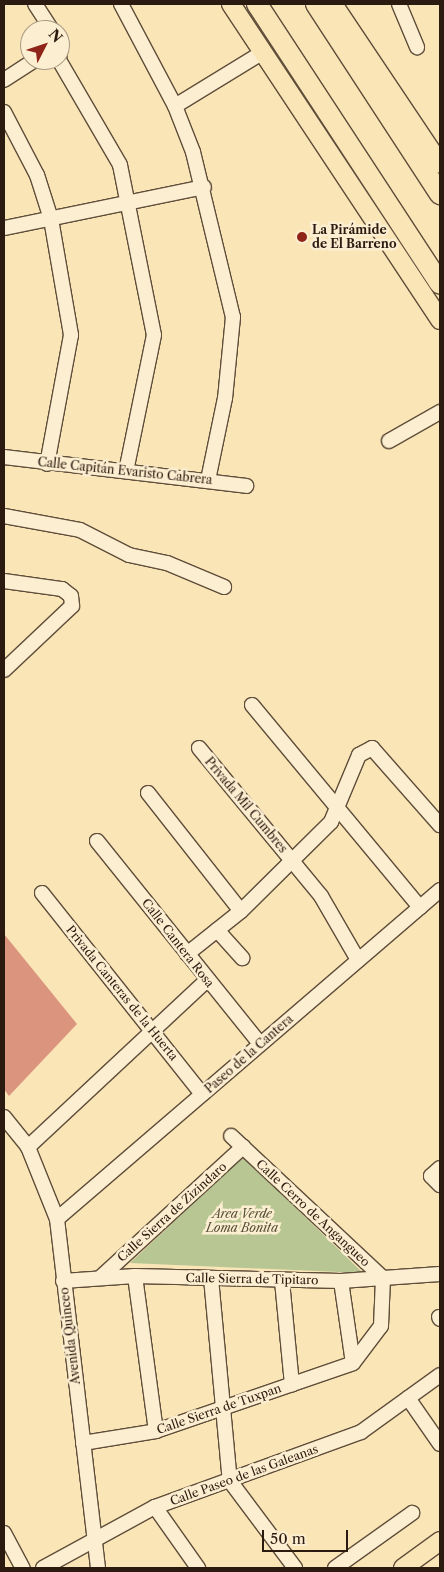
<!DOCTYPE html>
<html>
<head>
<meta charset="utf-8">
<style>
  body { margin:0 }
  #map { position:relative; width:444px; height:1572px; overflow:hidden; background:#fae5b7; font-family:"Libre Caslon Text",serif }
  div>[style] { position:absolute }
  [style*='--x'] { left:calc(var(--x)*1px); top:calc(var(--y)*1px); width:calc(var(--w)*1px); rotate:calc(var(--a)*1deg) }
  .green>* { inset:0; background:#b7c693 }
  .building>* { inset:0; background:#db947d }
  .roads { filter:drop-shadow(1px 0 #5f4d3a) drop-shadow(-1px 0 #5f4d3a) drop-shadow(0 1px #5f4d3a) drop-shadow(0 -1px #5f4d3a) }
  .minor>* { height:14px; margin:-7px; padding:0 7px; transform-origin:7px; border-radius:7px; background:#fceed0 }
  .major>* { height:18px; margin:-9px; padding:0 9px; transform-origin:9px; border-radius:9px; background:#fae5b7 }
  .highway>* { height:20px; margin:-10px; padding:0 10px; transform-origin:10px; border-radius:10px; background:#fae5b7 }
  .dots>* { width:14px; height:14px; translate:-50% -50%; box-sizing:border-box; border:2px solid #fceed0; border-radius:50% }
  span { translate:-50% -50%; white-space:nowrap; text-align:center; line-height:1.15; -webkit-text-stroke:5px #fceed0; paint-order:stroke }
  .poi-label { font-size:12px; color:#2b1a10; font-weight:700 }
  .left { translate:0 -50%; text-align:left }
  .street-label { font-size:12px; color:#2b1a10 }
  .park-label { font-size:12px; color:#554e37; font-style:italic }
  .frame { position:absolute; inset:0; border:5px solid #2b1a10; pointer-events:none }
  .north { position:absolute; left:20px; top:20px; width:50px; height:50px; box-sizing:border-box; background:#fceed0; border:1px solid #a89983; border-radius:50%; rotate:49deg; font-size:14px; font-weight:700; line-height:20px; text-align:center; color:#2b1a10 }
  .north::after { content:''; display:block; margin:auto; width:18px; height:22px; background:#8f2418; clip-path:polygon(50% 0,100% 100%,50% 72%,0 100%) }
  .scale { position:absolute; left:262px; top:1530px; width:86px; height:22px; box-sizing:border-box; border:2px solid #2b1a10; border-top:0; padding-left:6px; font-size:15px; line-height:18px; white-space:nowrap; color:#2b1a10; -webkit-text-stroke:4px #fceed0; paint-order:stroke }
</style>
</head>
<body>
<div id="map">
  <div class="green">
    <div style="clip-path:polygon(243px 1157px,363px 1273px,130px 1263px)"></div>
  </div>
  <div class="building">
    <div style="clip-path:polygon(4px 934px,77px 1024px,9px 1096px,4px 1089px)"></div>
  </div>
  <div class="roads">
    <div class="minor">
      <div style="--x:35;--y:4;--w:31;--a:57"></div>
      <div style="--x:121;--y:4;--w:115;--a:62.1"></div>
      <div style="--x:175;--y:106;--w:49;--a:68.6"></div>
      <div style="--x:193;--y:152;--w:170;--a:76.4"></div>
      <div style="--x:233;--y:317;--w:81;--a:95.6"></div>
      <div style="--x:225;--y:398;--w:84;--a:101.7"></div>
      <div style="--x:399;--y:4;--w:47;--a:67.3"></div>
      <div style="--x:60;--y:42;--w:12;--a:90"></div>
      <div style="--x:59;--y:60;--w:121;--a:59.8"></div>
      <div style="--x:120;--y:165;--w:173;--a:78.7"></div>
      <div style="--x:154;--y:335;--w:139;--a:101.6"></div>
      <div style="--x:4;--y:80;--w:37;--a:-33"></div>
      <div style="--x:175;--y:106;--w:103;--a:-31.5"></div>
      <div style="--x:4;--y:112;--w:71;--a:62.4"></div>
      <div style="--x:37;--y:175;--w:46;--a:72.3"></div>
      <div style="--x:51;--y:219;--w:118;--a:80.2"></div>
      <div style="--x:71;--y:335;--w:131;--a:100.5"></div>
      <div style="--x:4;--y:228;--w:204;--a:-11.6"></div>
      <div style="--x:389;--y:441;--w:59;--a:-29.6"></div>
      <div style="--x:4;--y:457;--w:244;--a:6.8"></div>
      <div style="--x:4;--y:516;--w:77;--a:10.4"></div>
      <div style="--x:80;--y:530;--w:55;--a:27"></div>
      <div style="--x:129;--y:555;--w:39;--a:12"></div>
      <div style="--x:167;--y:563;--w:62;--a:22.8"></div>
      <div style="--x:4;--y:581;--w:59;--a:7.9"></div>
      <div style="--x:62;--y:589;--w:11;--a:38"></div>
      <div style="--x:71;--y:596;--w:10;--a:84"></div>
      <div style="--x:72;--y:606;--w:93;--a:136.7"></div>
      <div style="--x:252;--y:705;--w:263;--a:50.3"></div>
      <div style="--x:199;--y:748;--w:192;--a:50.5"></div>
      <div style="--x:321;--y:896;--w:74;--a:60"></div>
      <div style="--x:148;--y:793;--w:150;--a:51.8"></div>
      <div style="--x:97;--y:841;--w:260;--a:51.2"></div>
      <div style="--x:42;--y:893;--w:257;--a:51.5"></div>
      <div style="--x:217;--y:930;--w:38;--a:48"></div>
      <div style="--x:187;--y:954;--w:69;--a:-38.5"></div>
      <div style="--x:241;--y:911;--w:127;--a:-44.7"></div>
      <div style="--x:331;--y:822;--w:73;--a:-67.3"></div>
      <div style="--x:359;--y:755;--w:15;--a:-28"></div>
      <div style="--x:372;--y:748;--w:103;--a:48.6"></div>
      <div style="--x:4;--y:1117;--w:38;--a:51"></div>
      <div style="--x:28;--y:1147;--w:78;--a:68.1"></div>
      <div style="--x:57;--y:1219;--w:351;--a:83.3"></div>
      <div style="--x:28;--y:1147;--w:245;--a:-43"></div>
      <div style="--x:440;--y:1168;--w:12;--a:138"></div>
      <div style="--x:431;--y:1176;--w:13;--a:45"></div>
      <div style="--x:57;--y:1219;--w:505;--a:-40.66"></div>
      <div style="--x:135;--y:1276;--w:156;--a:82.3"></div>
      <div style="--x:101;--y:1277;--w:193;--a:-42.5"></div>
      <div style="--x:211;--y:1278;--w:204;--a:84.7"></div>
      <div style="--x:63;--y:1281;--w:72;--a:-4"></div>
      <div style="--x:135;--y:1276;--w:206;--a:1.4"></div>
      <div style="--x:341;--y:1281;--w:99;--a:-4"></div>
      <div style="--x:282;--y:1281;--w:104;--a:84.5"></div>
      <div style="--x:341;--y:1281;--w:83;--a:81.7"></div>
      <div style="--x:439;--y:1317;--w:2;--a:63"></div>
      <div style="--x:408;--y:1398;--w:56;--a:55.2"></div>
      <div style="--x:83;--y:1443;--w:74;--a:-9.3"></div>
      <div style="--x:156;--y:1431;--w:208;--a:-19"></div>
      <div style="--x:353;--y:1363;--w:46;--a:-52.9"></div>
      <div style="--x:381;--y:1326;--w:48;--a:-87.6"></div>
      <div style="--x:383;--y:1278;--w:208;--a:-136.9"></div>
      <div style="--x:230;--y:1481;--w:109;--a:53.2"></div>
      <div style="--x:155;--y:1507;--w:75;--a:54.8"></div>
      <div style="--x:4;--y:1533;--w:40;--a:62"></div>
      <div style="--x:43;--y:1568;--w:128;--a:-28.6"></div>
      <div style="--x:155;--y:1507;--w:219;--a:-20"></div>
      <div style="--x:361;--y:1432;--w:97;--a:-35.8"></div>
      <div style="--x:335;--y:1568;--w:95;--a:-35.5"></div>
    </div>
    <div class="major">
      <div style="--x:231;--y:4;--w:379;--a:56.5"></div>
      <div style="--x:333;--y:4;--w:192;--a:56.2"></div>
      <div style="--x:403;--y:1568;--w:46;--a:-36.1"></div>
    </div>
    <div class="highway">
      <div style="--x:257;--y:4;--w:334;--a:56.8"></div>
      <div style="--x:316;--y:4;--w:227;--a:56.9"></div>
    </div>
  </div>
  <div class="dots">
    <div style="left:302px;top:237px;background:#8f2418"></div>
  </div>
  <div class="poi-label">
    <span class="left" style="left:312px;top:237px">La Pirámide<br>de El Barreno</span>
  </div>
  <div class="street-label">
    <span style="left:125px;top:471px;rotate:6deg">Calle Capitán Evaristo Cabrera</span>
    <span style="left:246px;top:805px;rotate:50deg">Privada Mil Cumbres</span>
    <span style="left:178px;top:943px;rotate:52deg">Calle Cantera Rosa</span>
    <span style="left:122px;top:993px;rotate:51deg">Privada Canteras de la Huerta</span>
    <span style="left:249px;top:1054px;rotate:-41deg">Paseo de la Cantera</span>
    <span style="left:172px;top:1212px;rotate:-42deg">Calle Sierra de Zizindaro</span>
    <span style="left:313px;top:1213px;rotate:43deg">Calle Cerro de Angangueo</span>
    <span style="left:252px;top:1279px;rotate:1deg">Calle Sierra de Tipitaro</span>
    <span style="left:70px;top:1336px;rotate:-97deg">Avenida Quinceo</span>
    <span style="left:219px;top:1409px;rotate:-19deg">Calle Sierra de Tuxpan</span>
    <span style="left:244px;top:1475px;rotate:-20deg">Calle Paseo de las Galeanas</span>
  </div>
  <div class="park-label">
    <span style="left:242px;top:1221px">Area Verde<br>Loma Bonita</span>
  </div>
  <div class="frame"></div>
  <div class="north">N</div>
  <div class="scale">50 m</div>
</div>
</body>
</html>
